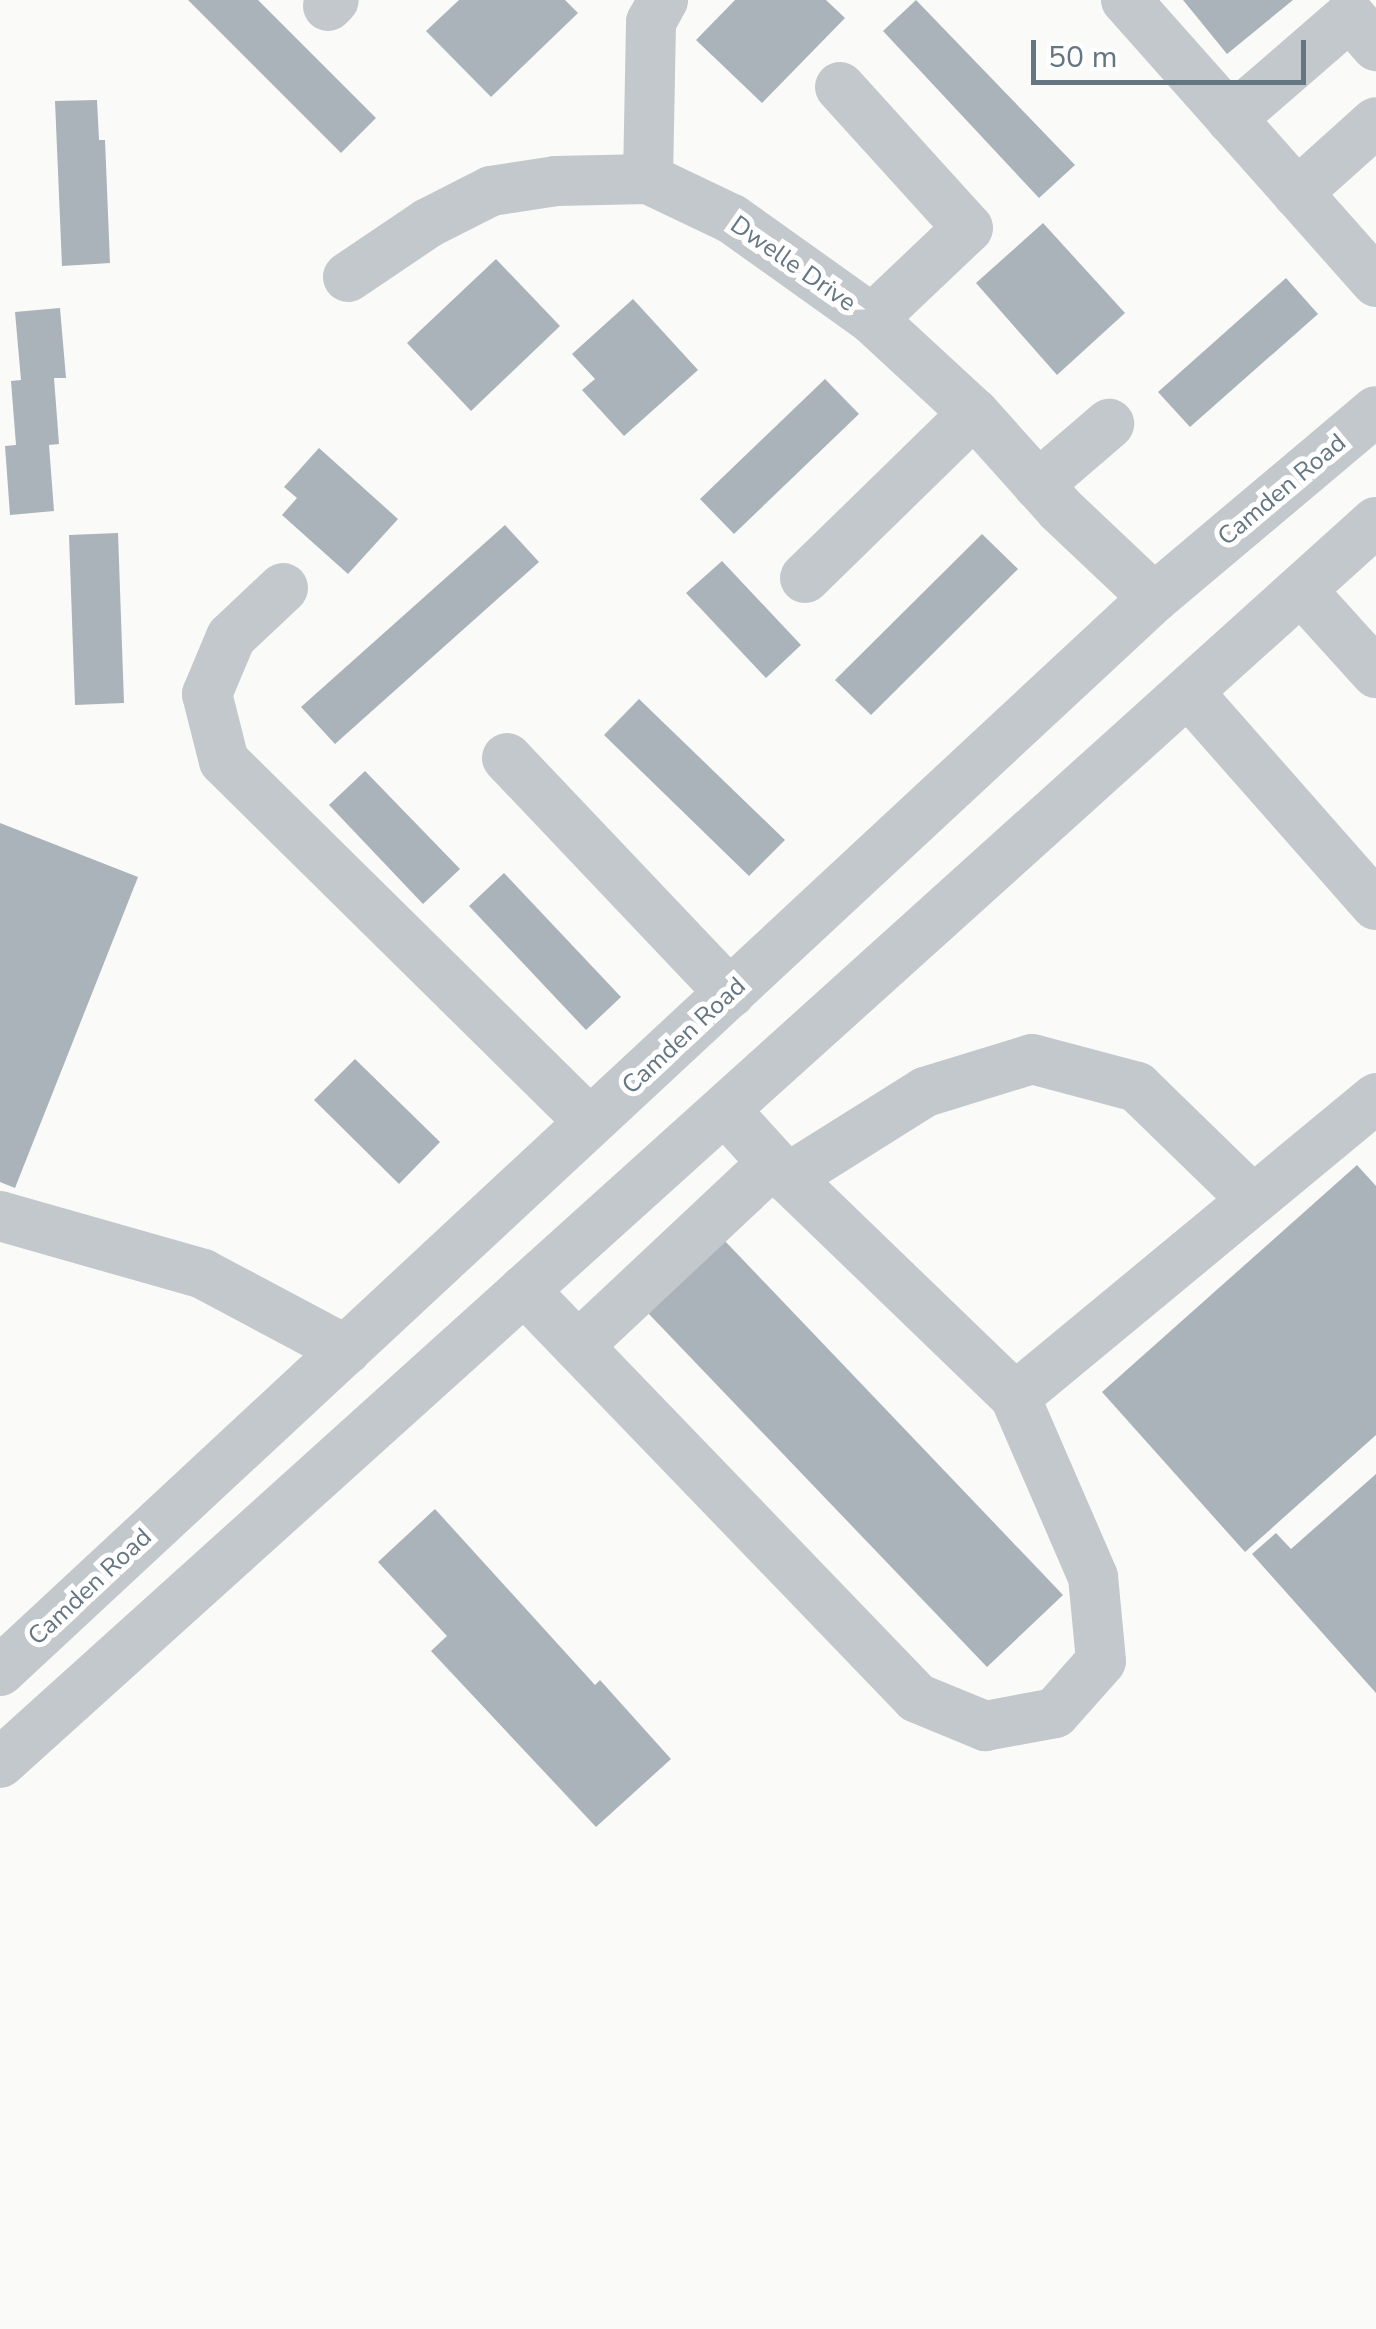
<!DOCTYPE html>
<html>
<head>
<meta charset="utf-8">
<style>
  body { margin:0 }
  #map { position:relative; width:1376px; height:2329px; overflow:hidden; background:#fafaf8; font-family:"Nunito Sans",sans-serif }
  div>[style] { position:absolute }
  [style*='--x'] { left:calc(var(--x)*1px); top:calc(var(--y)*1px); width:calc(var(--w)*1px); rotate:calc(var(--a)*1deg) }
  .building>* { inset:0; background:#aab3b9 }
  .minor>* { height:50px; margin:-25px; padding:0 25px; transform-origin:25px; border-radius:25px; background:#c3c8cc }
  span { translate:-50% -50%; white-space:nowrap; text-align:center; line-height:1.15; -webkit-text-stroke:10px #fff; paint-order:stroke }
  .street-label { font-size:25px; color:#657683 }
  .scale { position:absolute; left:1031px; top:40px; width:275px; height:45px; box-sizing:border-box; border:5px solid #657683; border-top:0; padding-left:12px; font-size:30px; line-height:35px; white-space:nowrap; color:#657683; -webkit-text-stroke:8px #fff; paint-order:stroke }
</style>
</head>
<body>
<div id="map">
  <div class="building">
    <div style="clip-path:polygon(188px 0,258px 0,376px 118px,341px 153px)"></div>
    <div style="clip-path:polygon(459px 0,565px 0,578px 13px,491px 97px,426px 31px)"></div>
    <div style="clip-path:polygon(735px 0,826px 0,845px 18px,762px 103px,696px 40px)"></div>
    <div style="clip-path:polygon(916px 0,1075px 165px,1039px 198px,883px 31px)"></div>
    <div style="clip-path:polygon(1183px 0,1293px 0,1227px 54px)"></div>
    <div style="clip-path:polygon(97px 100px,99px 140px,105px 140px,110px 263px,62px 266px,55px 101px)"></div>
    <div style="clip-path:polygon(1043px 223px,1125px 313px,1057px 375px,976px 283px)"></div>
    <div style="clip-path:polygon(496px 259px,560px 326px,471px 411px,407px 343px)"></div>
    <div style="clip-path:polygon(1286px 278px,1318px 314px,1190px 427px,1158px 392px)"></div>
    <div style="clip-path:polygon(633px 299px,698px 370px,624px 436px,582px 390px,595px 379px,572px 354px)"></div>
    <div style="clip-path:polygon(60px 308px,66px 378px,54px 378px,59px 444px,49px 445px,54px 511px,10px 515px,5px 446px,16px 445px,11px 381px,21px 380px,15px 312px)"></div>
    <div style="clip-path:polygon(825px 379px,859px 414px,734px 534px,700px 499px)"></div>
    <div style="clip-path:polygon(319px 448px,398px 519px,348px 574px,282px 515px,297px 498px,284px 487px)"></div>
    <div style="clip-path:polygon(505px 525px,539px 562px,335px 744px,301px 707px)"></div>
    <div style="clip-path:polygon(118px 533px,124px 703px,75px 705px,69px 535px)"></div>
    <div style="clip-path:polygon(982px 534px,1018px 569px,871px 715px,835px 680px)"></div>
    <div style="clip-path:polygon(722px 561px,801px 645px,766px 678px,686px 593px)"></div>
    <div style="clip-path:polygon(639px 699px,785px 840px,749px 876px,604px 735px)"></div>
    <div style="clip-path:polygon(365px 771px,460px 869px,423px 904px,329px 805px)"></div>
    <div style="clip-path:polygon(0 823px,138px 877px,15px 1188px,0 1182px)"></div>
    <div style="clip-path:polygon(504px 873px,621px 997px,586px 1030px,469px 906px)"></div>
    <div style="clip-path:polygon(355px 1059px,440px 1142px,399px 1184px,314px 1100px)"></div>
    <div style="clip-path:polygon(1357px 1165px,1376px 1186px,1376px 1435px,1245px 1552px,1102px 1392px)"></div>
    <div style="clip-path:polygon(724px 1240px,1063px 1595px,987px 1667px,648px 1313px)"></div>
    <div style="clip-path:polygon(1376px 1474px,1376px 1693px,1252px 1554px,1276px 1533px,1291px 1549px)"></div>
    <div style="clip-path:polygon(435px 1509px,595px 1685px,600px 1680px,671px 1759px,596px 1827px,431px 1651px,447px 1636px,378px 1562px)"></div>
  </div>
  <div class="minor">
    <div style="--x:1126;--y:0;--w:377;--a:48.4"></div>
    <div style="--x:328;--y:6;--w:8;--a:-45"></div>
    <div style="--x:840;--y:87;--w:190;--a:47.8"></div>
    <div style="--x:968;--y:228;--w:132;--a:136.5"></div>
    <div style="--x:1231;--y:119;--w:157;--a:-40.9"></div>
    <div style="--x:1350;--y:16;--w:40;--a:49"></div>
    <div style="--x:648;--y:179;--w:157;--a:-88.9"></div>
    <div style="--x:651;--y:22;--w:25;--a:-61"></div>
    <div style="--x:1297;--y:193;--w:106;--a:-41.9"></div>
    <div style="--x:348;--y:277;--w:97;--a:-34"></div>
    <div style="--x:428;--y:223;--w:71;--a:-26.9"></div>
    <div style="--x:491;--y:191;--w:66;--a:-8.7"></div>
    <div style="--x:556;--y:181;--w:92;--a:-1.2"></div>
    <div style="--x:648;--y:179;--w:93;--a:25.5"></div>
    <div style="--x:732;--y:219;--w:172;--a:35.5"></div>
    <div style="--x:872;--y:319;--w:139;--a:42.7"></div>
    <div style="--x:974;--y:413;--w:129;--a:48.1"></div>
    <div style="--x:1060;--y:509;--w:129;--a:43.4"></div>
    <div style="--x:1038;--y:485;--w:94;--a:-40.7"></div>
    <div style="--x:805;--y:578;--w:236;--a:-44.3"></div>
    <div style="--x:283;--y:588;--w:71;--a:136.7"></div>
    <div style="--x:231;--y:637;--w:62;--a:112.8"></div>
    <div style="--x:207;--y:694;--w:69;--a:75.8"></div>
    <div style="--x:224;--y:761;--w:514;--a:44.61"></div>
    <div style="--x:1301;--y:590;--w:112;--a:47.9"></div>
    <div style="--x:1188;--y:692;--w:284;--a:48.6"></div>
    <div style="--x:507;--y:758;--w:324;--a:46.5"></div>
    <div style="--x:725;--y:1110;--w:72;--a:47.8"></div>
    <div style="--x:773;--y:1163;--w:337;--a:44"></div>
    <div style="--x:1015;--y:1397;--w:469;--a:-39.6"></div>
    <div style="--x:788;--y:1178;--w:162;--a:-32.1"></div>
    <div style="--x:925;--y:1092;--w:112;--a:-17.1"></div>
    <div style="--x:1032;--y:1059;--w:109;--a:14.9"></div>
    <div style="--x:1137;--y:1087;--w:162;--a:44.2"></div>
    <div style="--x:0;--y:1216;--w:211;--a:15.9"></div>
    <div style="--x:203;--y:1274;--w:162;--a:28"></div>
    <div style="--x:524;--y:1290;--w:566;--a:46.07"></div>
    <div style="--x:917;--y:1698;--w:74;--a:22.4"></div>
    <div style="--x:985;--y:1726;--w:71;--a:-10.5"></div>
    <div style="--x:1055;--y:1713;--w:69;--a:-48.5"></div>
    <div style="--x:1101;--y:1661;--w:84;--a:-95.4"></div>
    <div style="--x:1093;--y:1577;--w:196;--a:-113.4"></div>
    <div style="--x:578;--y:1346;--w:267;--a:-43.2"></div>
    <div style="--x:0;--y:1671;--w:1576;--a:-42.92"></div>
    <div style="--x:1154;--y:598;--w:290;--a:-40.1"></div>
    <div style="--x:0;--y:1763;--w:1853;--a:-42.05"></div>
  </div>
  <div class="street-label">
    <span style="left:793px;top:264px;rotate:35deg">Dwelle Drive</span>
    <span style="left:1282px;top:490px;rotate:-40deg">Camden Road</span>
    <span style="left:684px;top:1036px;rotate:-43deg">Camden Road</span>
    <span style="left:90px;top:1587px;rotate:-43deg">Camden Road</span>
  </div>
  <div class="scale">50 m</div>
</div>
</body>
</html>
